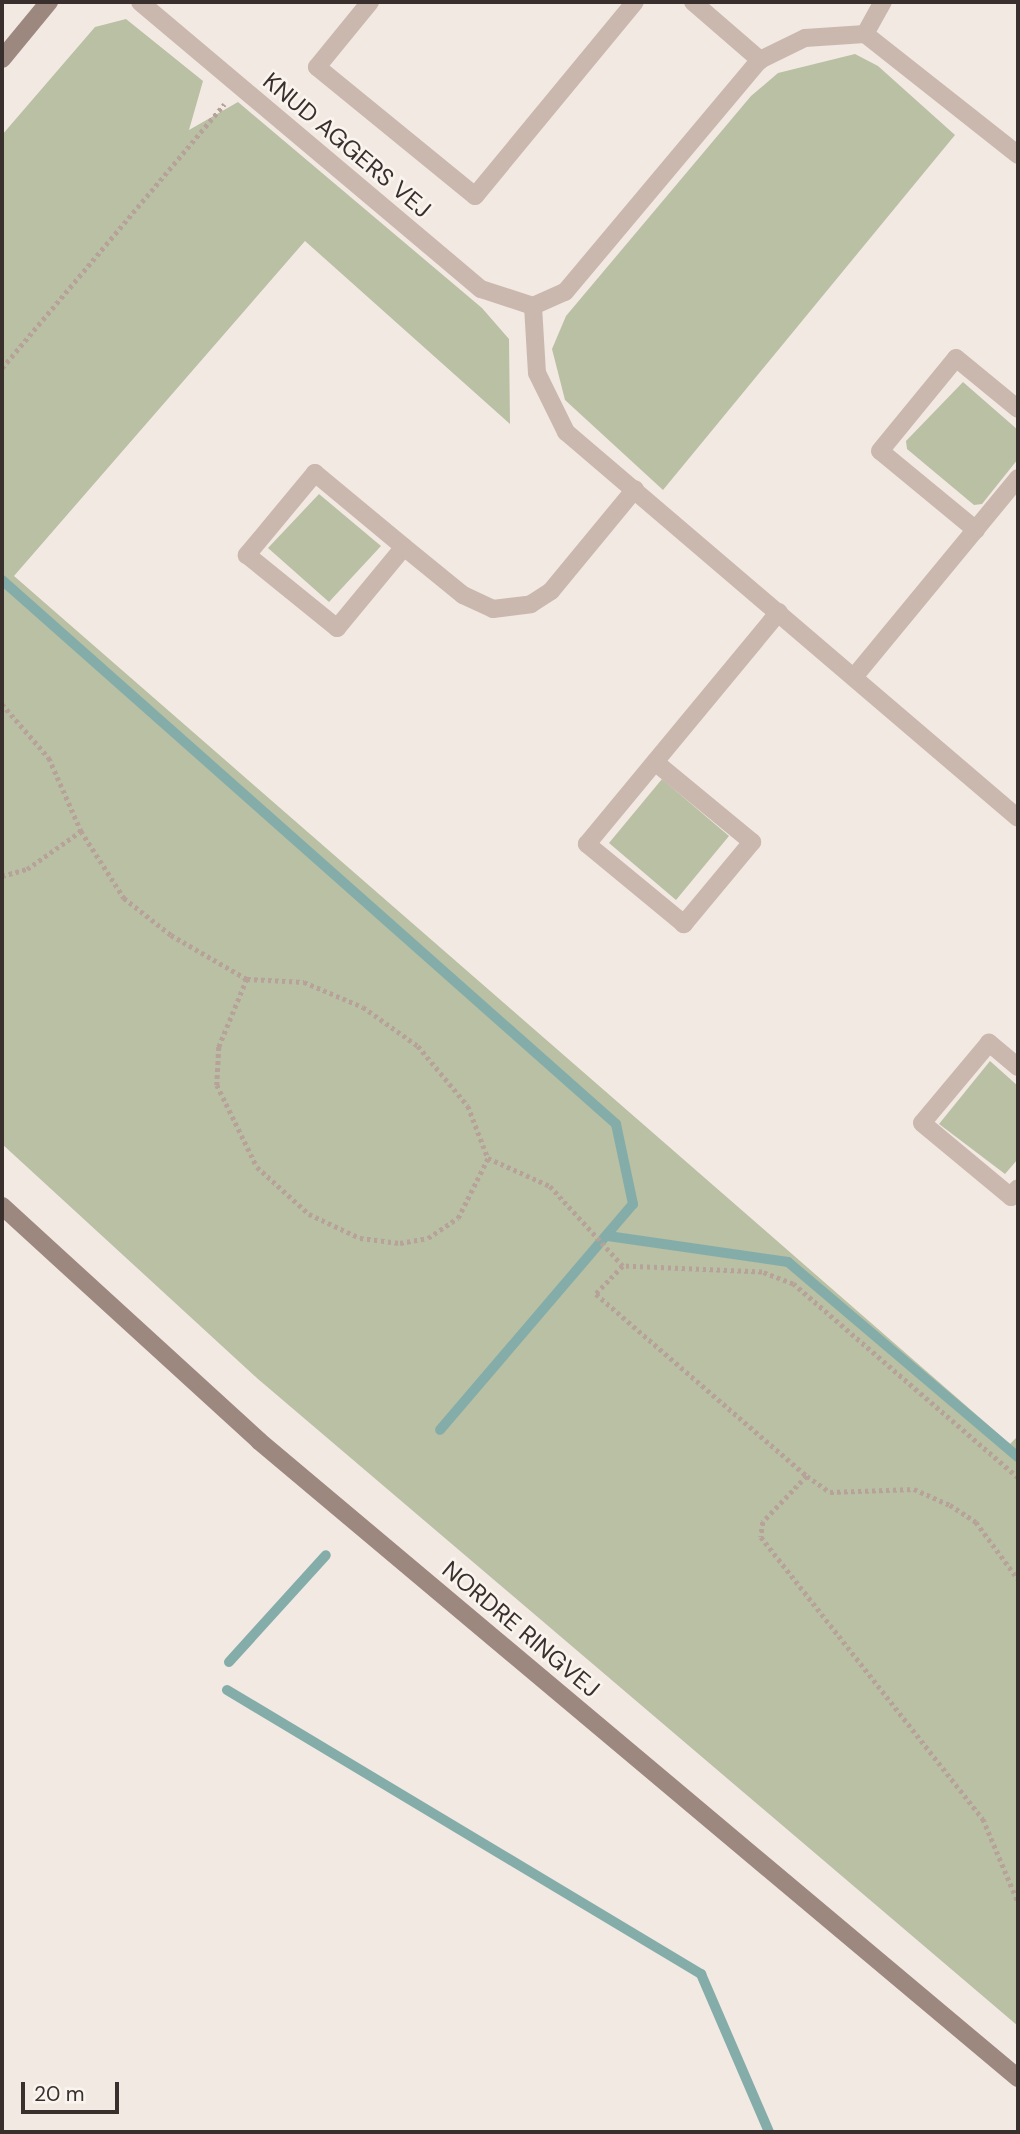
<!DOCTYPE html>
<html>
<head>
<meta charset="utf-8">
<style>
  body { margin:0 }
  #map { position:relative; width:1020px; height:2134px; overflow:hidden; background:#f2e9e3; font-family:"DM Sans",sans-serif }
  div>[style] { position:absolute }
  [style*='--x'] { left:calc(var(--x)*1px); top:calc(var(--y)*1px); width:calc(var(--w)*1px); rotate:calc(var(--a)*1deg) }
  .green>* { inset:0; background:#bac0a3 }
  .stream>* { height:10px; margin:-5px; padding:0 5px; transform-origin:5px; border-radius:5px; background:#84adaa }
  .path>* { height:4.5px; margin-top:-2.25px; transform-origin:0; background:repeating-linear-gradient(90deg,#b6a299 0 3.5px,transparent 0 7px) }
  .street>* { height:18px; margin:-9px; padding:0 9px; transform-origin:9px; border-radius:9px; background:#cab8af }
  .secondary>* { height:18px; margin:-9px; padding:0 9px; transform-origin:9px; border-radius:9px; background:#9d8880 }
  span { translate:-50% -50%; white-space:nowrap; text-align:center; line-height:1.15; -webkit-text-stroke:5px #faf4ef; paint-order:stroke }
  .street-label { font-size:24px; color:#392f2d }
  .frame { position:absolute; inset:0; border:4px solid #392f2d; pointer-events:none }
  .scale { position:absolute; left:21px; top:2082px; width:98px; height:32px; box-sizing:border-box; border:4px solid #392f2d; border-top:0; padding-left:9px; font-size:21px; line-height:24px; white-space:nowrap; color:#392f2d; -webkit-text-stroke:5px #faf4ef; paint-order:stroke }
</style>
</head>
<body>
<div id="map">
  <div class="green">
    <div style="clip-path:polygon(126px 19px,203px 81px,189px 130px,238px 102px,482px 308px,509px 339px,510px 424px,305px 241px,14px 576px,1010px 1444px,1018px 1436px,1018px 2026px,258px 1379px,2px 1144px,2px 135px,95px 27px)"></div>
    <div style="clip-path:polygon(855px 54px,878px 66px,955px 135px,663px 490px,565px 400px,552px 349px,566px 316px,751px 96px,778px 73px)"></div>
    <div style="clip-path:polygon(963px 382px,1018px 430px,1018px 459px,982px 504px,974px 505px,907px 449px,906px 441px)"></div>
    <div style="clip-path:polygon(319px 494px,381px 546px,329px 602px,268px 548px)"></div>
    <div style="clip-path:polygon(662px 779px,729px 836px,676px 900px,609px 843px)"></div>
    <div style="clip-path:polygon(990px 1061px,1018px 1086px,1018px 1159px,1005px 1174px,939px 1124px)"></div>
  </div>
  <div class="stream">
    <div style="--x:2;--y:580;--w:820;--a:41.54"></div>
    <div style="--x:616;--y:1124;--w:82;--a:78"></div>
    <div style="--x:633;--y:1204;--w:297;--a:130.5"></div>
    <div style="--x:608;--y:1236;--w:182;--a:8.2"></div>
    <div style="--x:788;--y:1262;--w:302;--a:40.3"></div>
    <div style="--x:229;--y:1662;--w:144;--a:-47.8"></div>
    <div style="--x:227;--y:1690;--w:553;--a:30.93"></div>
    <div style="--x:701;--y:1974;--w:172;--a:66.7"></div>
  </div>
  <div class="path">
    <div style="--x:2;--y:368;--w:345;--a:-49.9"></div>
    <div style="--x:2;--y:704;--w:72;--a:49"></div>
    <div style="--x:49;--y:758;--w:80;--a:66.3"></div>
    <div style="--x:81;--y:831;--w:80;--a:57.3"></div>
    <div style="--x:124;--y:898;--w:60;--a:38.2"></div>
    <div style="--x:171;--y:935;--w:88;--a:30.1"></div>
    <div style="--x:247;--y:979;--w:57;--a:3"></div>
    <div style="--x:304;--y:982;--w:64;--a:23"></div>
    <div style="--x:363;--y:1007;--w:67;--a:35.3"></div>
    <div style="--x:418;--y:1046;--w:78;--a:50.2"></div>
    <div style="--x:468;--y:1106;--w:56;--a:69"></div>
    <div style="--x:488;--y:1158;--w:68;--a:24.3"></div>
    <div style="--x:550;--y:1186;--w:108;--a:47.6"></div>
    <div style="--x:2;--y:876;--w:26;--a:-16"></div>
    <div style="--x:27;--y:869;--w:66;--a:-35.1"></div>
    <div style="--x:247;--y:979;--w:74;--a:112.4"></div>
    <div style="--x:219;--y:1047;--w:38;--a:93"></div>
    <div style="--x:217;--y:1085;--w:91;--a:64"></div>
    <div style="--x:257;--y:1167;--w:70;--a:42.1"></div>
    <div style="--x:309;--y:1214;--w:56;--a:25.2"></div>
    <div style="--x:360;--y:1238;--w:40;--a:7.1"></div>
    <div style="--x:400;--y:1243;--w:28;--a:-10"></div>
    <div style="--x:428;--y:1238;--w:36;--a:-34"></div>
    <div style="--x:458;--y:1218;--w:67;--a:-63.4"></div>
    <div style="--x:807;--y:1476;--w:28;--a:35"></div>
    <div style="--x:830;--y:1492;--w:84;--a:-2"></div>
    <div style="--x:914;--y:1489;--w:39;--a:24"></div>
    <div style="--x:950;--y:1505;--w:31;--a:33"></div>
    <div style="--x:976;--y:1522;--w:71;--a:53.6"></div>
    <div style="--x:1018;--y:1478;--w:297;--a:-139.2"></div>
    <div style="--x:793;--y:1284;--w:33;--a:-159"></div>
    <div style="--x:762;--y:1272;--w:139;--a:-177.5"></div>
    <div style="--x:623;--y:1266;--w:39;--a:134"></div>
    <div style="--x:596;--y:1294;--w:279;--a:40.8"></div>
    <div style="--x:807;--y:1476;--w:64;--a:133.7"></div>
    <div style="--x:763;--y:1522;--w:15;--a:98"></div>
    <div style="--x:761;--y:1537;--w:359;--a:51.8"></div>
    <div style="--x:983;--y:1819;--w:90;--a:67.1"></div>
  </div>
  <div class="street">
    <div style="--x:140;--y:2;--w:446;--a:40.1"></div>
    <div style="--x:481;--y:289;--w:55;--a:18.1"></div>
    <div style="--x:533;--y:306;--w:35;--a:-24"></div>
    <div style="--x:565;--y:292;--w:303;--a:-50"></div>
    <div style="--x:760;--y:60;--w:50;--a:-26.1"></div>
    <div style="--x:805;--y:38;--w:60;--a:-3.8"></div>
    <div style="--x:865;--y:34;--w:195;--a:38.3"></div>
    <div style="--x:370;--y:2;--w:84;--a:129.2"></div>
    <div style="--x:317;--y:67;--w:204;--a:39.2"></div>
    <div style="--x:475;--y:196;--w:251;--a:-50.5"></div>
    <div style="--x:693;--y:2;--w:89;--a:40.9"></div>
    <div style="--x:865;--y:34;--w:37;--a:-61"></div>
    <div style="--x:533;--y:306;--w:67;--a:86.6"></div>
    <div style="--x:537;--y:373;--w:66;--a:63.8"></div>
    <div style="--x:566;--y:432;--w:594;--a:40.5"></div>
    <div style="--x:976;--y:530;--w:124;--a:-140.5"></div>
    <div style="--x:880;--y:451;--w:120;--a:-50.7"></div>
    <div style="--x:956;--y:358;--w:80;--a:39.4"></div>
    <div style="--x:404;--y:547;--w:116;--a:-140.3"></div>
    <div style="--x:315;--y:473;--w:107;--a:129.7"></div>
    <div style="--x:247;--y:555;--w:116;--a:39"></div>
    <div style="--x:337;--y:628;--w:105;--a:-50.4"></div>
    <div style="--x:404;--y:547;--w:76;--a:39.1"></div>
    <div style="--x:463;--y:595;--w:33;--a:25"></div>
    <div style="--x:493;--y:609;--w:38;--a:-7"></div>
    <div style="--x:531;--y:604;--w:24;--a:-33"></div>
    <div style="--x:551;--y:591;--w:132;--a:-50.5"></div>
    <div style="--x:854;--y:677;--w:258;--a:-50.5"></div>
    <div style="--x:655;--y:762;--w:126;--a:39.5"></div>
    <div style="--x:752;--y:842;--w:107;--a:129.7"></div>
    <div style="--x:684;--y:924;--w:126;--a:-140.5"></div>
    <div style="--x:587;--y:844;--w:301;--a:-50.4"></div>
    <div style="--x:1018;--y:1067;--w:38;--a:-140"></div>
    <div style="--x:989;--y:1043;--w:104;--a:129.9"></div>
    <div style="--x:922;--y:1123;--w:116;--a:39.7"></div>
    <div style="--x:1011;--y:1197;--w:11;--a:-52"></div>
  </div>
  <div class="secondary">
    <div style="--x:2;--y:59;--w:74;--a:-50.5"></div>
    <div style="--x:2;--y:1206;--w:348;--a:42.4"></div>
    <div style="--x:259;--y:1441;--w:991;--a:40.01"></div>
  </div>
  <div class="street-label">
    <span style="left:347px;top:145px;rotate:40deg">KNUD AGGERS VEJ</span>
    <span style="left:521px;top:1629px;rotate:40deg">NORDRE RINGVEJ</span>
  </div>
  <div class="frame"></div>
  <div class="scale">20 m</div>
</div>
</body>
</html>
